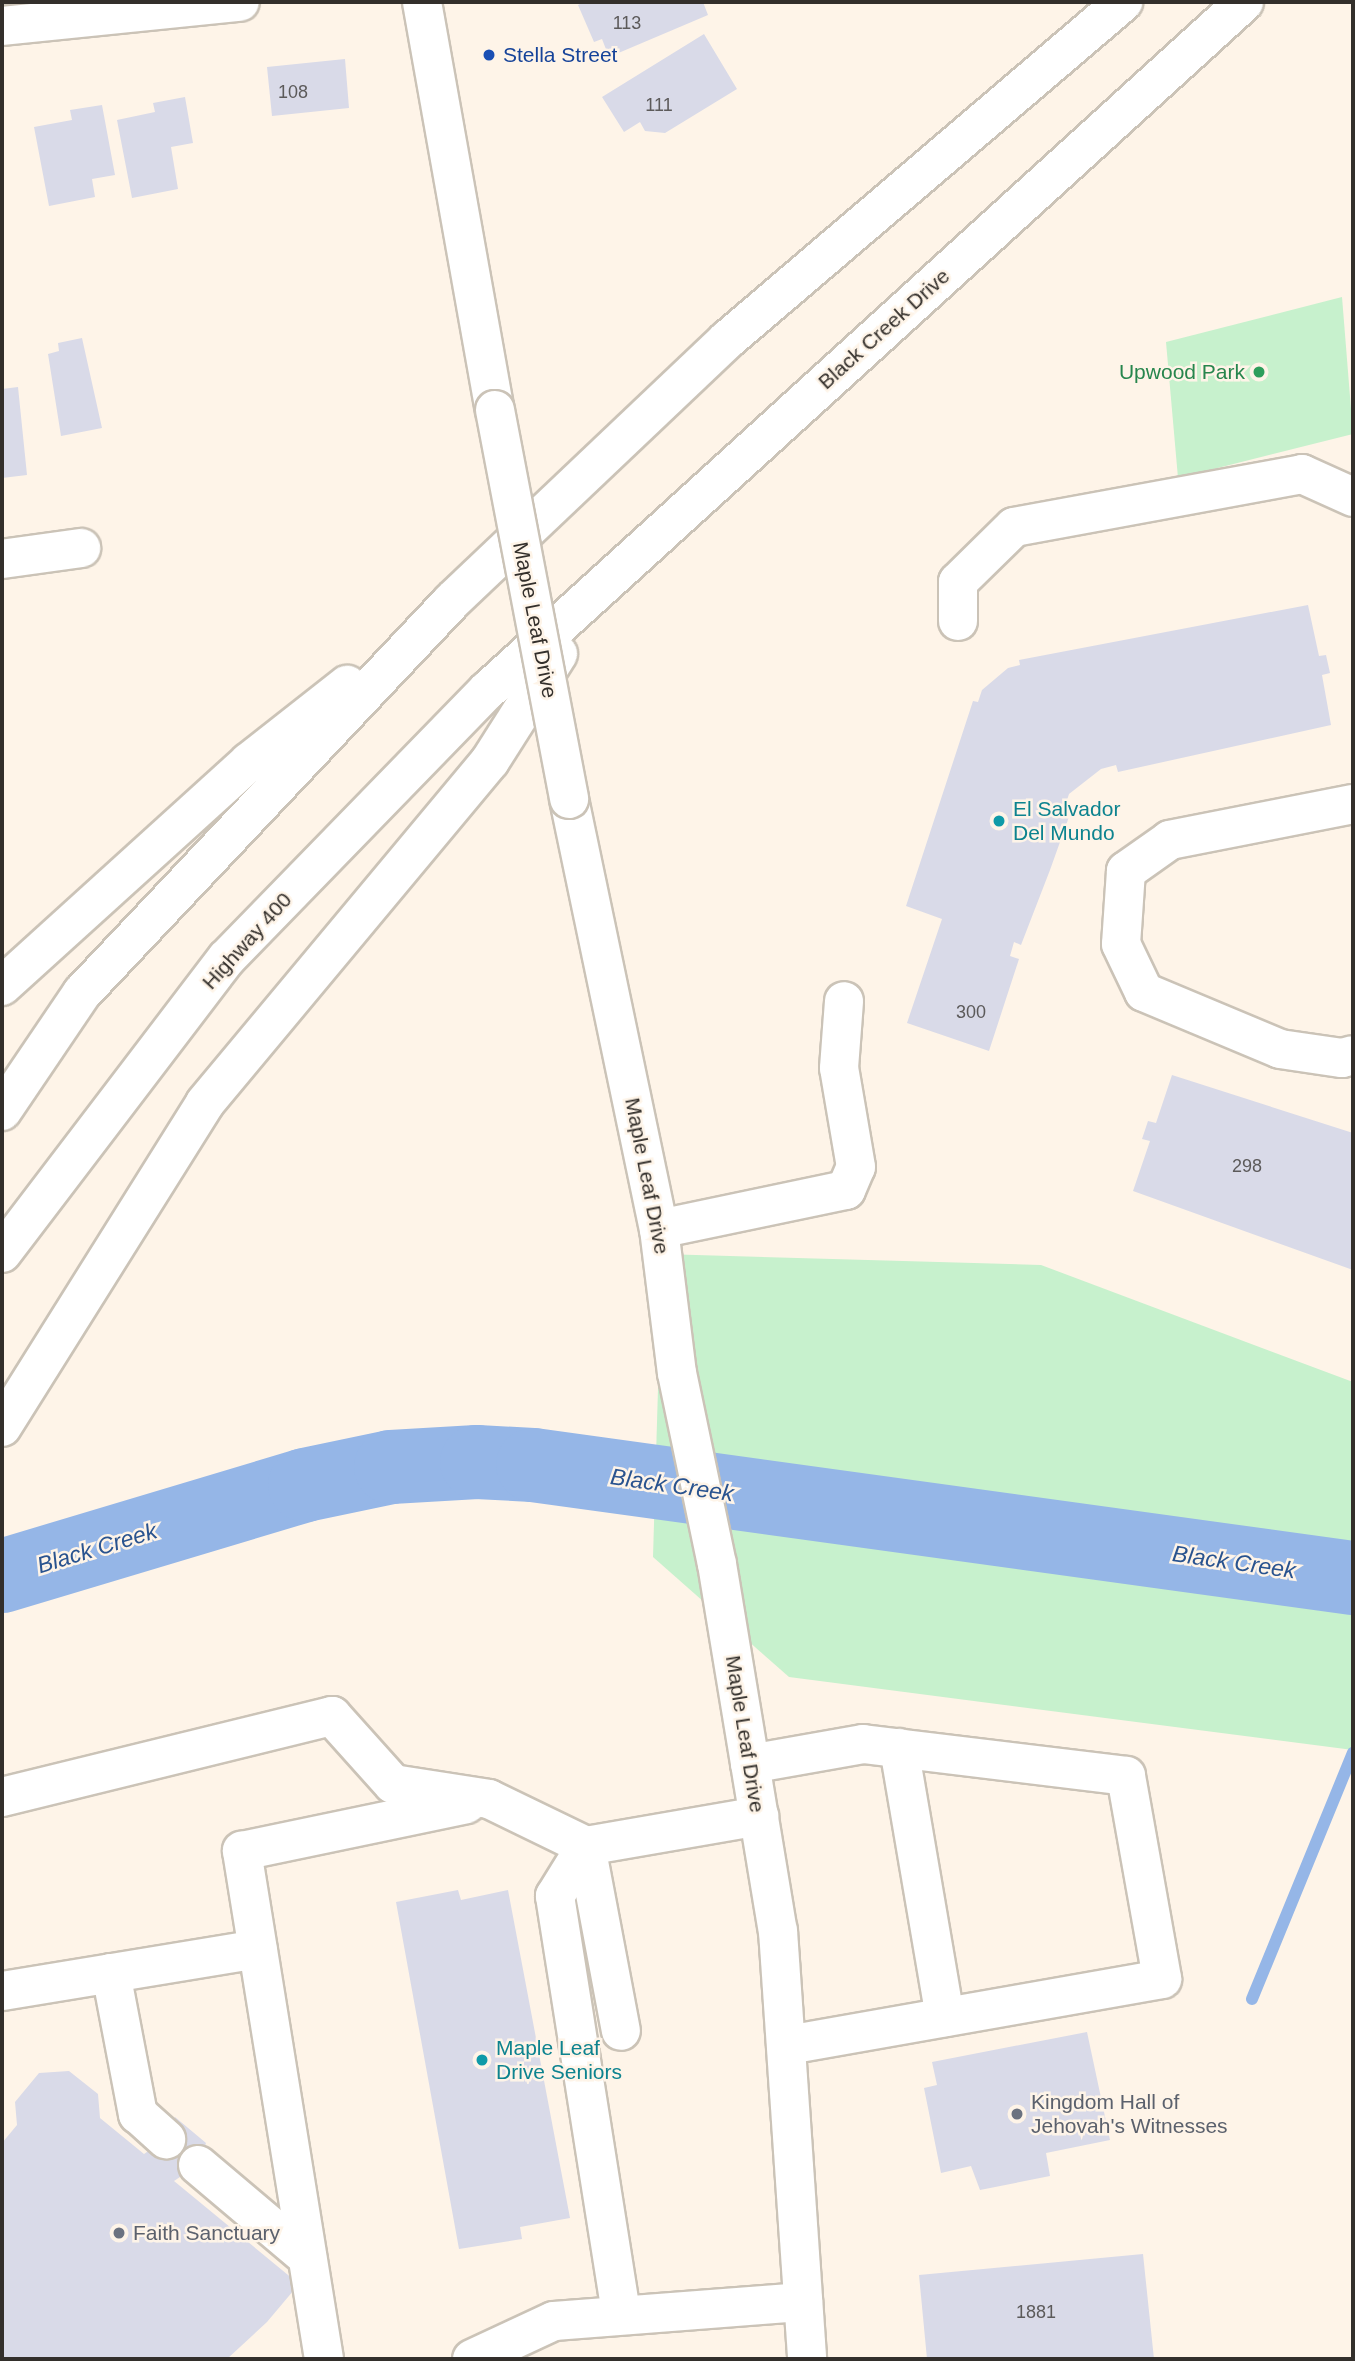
<!DOCTYPE html>
<html>
<head>
<meta charset="utf-8">
<style>
  body { margin:0 }
  #map { position:relative; width:1355px; height:2361px; overflow:hidden; background:#fef4e8; font-family:Arial,sans-serif }
  div>[style] { position:absolute }
  [style*='--x'] { left:calc(var(--x)*1px); top:calc(var(--y)*1px); width:calc(var(--w)*1px); rotate:calc(var(--a)*1deg) }
  .green>* { inset:0; background:#c7f1cd }
  .stream>* { height:12px; margin:-6px; padding:0 6px; transform-origin:6px; border-radius:6px; background:#95b6e7 }
  .river>* { height:74px; margin:-37px; padding:0 37px; transform-origin:37px; border-radius:37px; background:#95b6e7 }
  .building>* { inset:0; background:#d9dae8 }
  .roads { filter:drop-shadow(2px 0 #cbc3b7) drop-shadow(-2px 0 #cbc3b7) drop-shadow(0 2px #cbc3b7) drop-shadow(0 -2px #cbc3b7) }
  .minor>* { height:38px; margin:-19px; padding:0 19px; transform-origin:19px; border-radius:19px; background:#fff }
  .highway>* { height:38px; margin:-19px; padding:0 19px; transform-origin:19px; border-radius:19px; background:#fff }
  .bridges { filter:drop-shadow(2px 0 #cbc3b7) drop-shadow(-2px 0 #cbc3b7) drop-shadow(0 2px #cbc3b7) drop-shadow(0 -2px #cbc3b7) }
  .minor-bridge>* { height:38px; margin:-19px; padding:0 19px; transform-origin:19px; border-radius:19px; background:#fff }
  .dots>* { width:19px; height:19px; translate:-50% -50%; box-sizing:border-box; border:4px solid #fef4e8; border-radius:50% }
  span { translate:-50% -50%; white-space:nowrap; text-align:center; line-height:1.15; -webkit-text-stroke:5px #fef4e8; paint-order:stroke }
  .number-label { font-size:18px; color:#5c5a5a }
  .number-label span { -webkit-text-stroke-width:0 }
  .transit-label { font-size:21px; color:#164399 }
  .left { translate:0 -50%; text-align:left }
  .street-label { font-size:21px; color:#332f2b }
  .leisure-label { font-size:21px; color:#27864d }
  .right { translate:-100% -50%; text-align:right }
  .culture-label { font-size:21px; color:#0d838f }
  .worship-label { font-size:21px; color:#5b616d }
  .water-label { font-size:23px; color:#29538f; font-style:italic }
  .frame { position:absolute; inset:0; border:4px solid #332f2b; pointer-events:none }
</style>
</head>
<body>
<div id="map">
  <div class="green">
    <div style="clip-path:polygon(1342px 297px,1353px 434px,1178px 478px,1166px 342px)"></div>
    <div style="clip-path:polygon(662px 1254px,1041px 1265px,1353px 1382px,1353px 1750px,789px 1677px,653px 1557px)"></div>
  </div>
  <div class="stream">
    <div style="--x:1252;--y:1999;--w:266;--a:-67.7"></div>
  </div>
  <div class="river">
    <div style="--x:2;--y:1576;--w:316;--a:-16.7"></div>
    <div style="--x:305;--y:1485;--w:88;--a:-11.8"></div>
    <div style="--x:391;--y:1467;--w:86;--a:-3.3"></div>
    <div style="--x:477;--y:1462;--w:56;--a:3.1"></div>
    <div style="--x:533;--y:1465;--w:828;--a:7.85"></div>
  </div>
  <div class="building">
    <div style="clip-path:polygon(584px 2px,703px 2px,708px 15px,609px 57px,602px 39px,594px 42px,578px 5px)"></div>
    <div style="clip-path:polygon(704px 34px,737px 89px,665px 133px,645px 131px,640px 122px,624px 132px,602px 97px)"></div>
    <div style="clip-path:polygon(345px 59px,349px 108px,272px 116px,267px 67px)"></div>
    <div style="clip-path:polygon(185px 97px,193px 143px,171px 147px,178px 189px,132px 198px,117px 120px,155px 112px,153px 103px)"></div>
    <div style="clip-path:polygon(102px 105px,115px 175px,92px 179px,95px 197px,49px 206px,34px 127px,72px 120px,70px 110px)"></div>
    <div style="clip-path:polygon(82px 338px,102px 428px,61px 436px,48px 354px,59px 351px,58px 343px)"></div>
    <div style="clip-path:polygon(18px 387px,27px 475px,2px 478px,2px 389px)"></div>
    <div style="clip-path:polygon(1308px 605px,1319px 656px,1326px 655px,1330px 673px,1322px 675px,1331px 725px,1118px 772px,1116px 765px,1101px 769px,1069px 794px,1063px 812px,1070px 814px,1050px 870px,1021px 945px,1014px 942px,1010px 956px,1019px 959px,989px 1051px,907px 1023px,942px 919px,906px 906px,973px 701px,978px 702px,982px 690px,1008px 668px,1020px 665px,1019px 660px)"></div>
    <div style="clip-path:polygon(1172px 1075px,1353px 1133px,1353px 1270px,1133px 1191px,1150px 1141px,1142px 1139px,1148px 1121px,1156px 1123px)"></div>
    <div style="clip-path:polygon(458px 1890px,461px 1900px,508px 1890px,570px 2218px,520px 2227px,522px 2239px,459px 2249px,396px 1902px)"></div>
    <div style="clip-path:polygon(1087px 2032px,1110px 2140px,1046px 2153px,1050px 2176px,980px 2190px,971px 2166px,941px 2173px,924px 2088px,937px 2085px,932px 2062px)"></div>
    <div style="clip-path:polygon(69px 2071px,98px 2094px,100px 2118px,144px 2154px,166px 2139px,175px 2117px,206px 2143px,198px 2165px,174px 2181px,299px 2284px,267px 2322px,227px 2359px,2px 2359px,2px 2143px,17px 2125px,15px 2102px,39px 2073px)"></div>
    <div style="clip-path:polygon(1143px 2254px,1154px 2359px,927px 2359px,919px 2275px)"></div>
  </div>
  <div class="roads">
    <div class="minor">
      <div style="--x:422;--y:2;--w:414;--a:79.9"></div>
      <div style="--x:2;--y:26;--w:239;--a:-5.8"></div>
      <div style="--x:2;--y:559;--w:80;--a:-7.9"></div>
      <div style="--x:958;--y:621;--w:39;--a:-90"></div>
      <div style="--x:958;--y:582;--w:78;--a:-44.5"></div>
      <div style="--x:1014;--y:527;--w:293;--a:-10.4"></div>
      <div style="--x:1302;--y:474;--w:56;--a:24.3"></div>
      <div style="--x:569;--y:799;--w:439;--a:78.2"></div>
      <div style="--x:659;--y:1229;--w:145;--a:82.9"></div>
      <div style="--x:677;--y:1373;--w:195;--a:78.2"></div>
      <div style="--x:717;--y:1564;--w:372;--a:80.6"></div>
      <div style="--x:778;--y:1931;--w:429;--a:86.1"></div>
      <div style="--x:1353;--y:804;--w:187;--a:168.9"></div>
      <div style="--x:1170;--y:840;--w:54;--a:144.8"></div>
      <div style="--x:1126;--y:871;--w:73;--a:93.9"></div>
      <div style="--x:1121;--y:944;--w:53;--a:64.4"></div>
      <div style="--x:1144;--y:992;--w:147;--a:22.7"></div>
      <div style="--x:1280;--y:1049;--w:63;--a:8.3"></div>
      <div style="--x:1342;--y:1058;--w:11;--a:-15"></div>
      <div style="--x:659;--y:1229;--w:191;--a:-11.8"></div>
      <div style="--x:846;--y:1190;--w:25;--a:-67"></div>
      <div style="--x:856;--y:1167;--w:100;--a:-99.7"></div>
      <div style="--x:839;--y:1068;--w:67;--a:-85.7"></div>
      <div style="--x:899;--y:1748;--w:273;--a:80.3"></div>
      <div style="--x:750;--y:1764;--w:115;--a:-10"></div>
      <div style="--x:863;--y:1744;--w:265;--a:6.9"></div>
      <div style="--x:1126;--y:1776;--w:206;--a:79.9"></div>
      <div style="--x:1162;--y:1979;--w:381;--a:170"></div>
      <div style="--x:2;--y:1797;--w:340;--a:-13.8"></div>
      <div style="--x:332;--y:1716;--w:91;--a:48.1"></div>
      <div style="--x:393;--y:1784;--w:97;--a:8.9"></div>
      <div style="--x:489;--y:1799;--w:108;--a:25.9"></div>
      <div style="--x:586;--y:1846;--w:176;--a:-9.8"></div>
      <div style="--x:586;--y:1846;--w:59;--a:121.8"></div>
      <div style="--x:555;--y:1896;--w:424;--a:81"></div>
      <div style="--x:586;--y:1846;--w:188;--a:79.3"></div>
      <div style="--x:111;--y:1973;--w:144;--a:79.2"></div>
      <div style="--x:138;--y:2114;--w:38;--a:42"></div>
      <div style="--x:2;--y:1991;--w:259;--a:-9.3"></div>
      <div style="--x:198;--y:2165;--w:143;--a:40.2"></div>
      <div style="--x:324;--y:2359;--w:515;--a:-99.17"></div>
      <div style="--x:242;--y:1851;--w:229;--a:-11.8"></div>
      <div style="--x:472;--y:2359;--w:90;--a:-24.9"></div>
      <div style="--x:554;--y:2321;--w:250;--a:-4.4"></div>
    </div>
    <div class="highway">
      <div style="--x:2;--y:986;--w:333;--a:-42.2"></div>
      <div style="--x:249;--y:762;--w:125;--a:-38.2"></div>
      <div style="--x:2;--y:1111;--w:143;--a:-55.9"></div>
      <div style="--x:82;--y:993;--w:539;--a:-46.65"></div>
      <div style="--x:452;--y:601;--w:379;--a:-43.5"></div>
      <div style="--x:727;--y:340;--w:521;--a:-40.48"></div>
      <div style="--x:2;--y:1253;--w:371;--a:-52.7"></div>
      <div style="--x:227;--y:958;--w:374;--a:-45.8"></div>
      <div style="--x:488;--y:690;--w:1022;--a:-42.3"></div>
      <div style="--x:2;--y:1427;--w:382;--a:-57.9"></div>
      <div style="--x:205;--y:1103;--w:445;--a:-50.2"></div>
      <div style="--x:490;--y:761;--w:127;--a:-57.6"></div>
    </div>
  </div>
  <div class="bridges">
    <div class="minor-bridge">
      <div style="--x:495;--y:410;--w:396;--a:79.2"></div>
    </div>
  </div>
  <div class="dots">
    <div style="left:489px;top:55px;background:#1a4fb4"></div>
    <div style="left:1259px;top:372px;background:#2e9e5b"></div>
    <div style="left:999px;top:821px;background:#0f9aa8"></div>
    <div style="left:482px;top:2060px;background:#0f9aa8"></div>
    <div style="left:1017px;top:2114px;background:#6b7280"></div>
    <div style="left:119px;top:2233px;background:#6b7280"></div>
  </div>
  <div class="number-label">
    <span style="left:627px;top:23px">113</span>
    <span style="left:293px;top:92px">108</span>
    <span style="left:659px;top:105px">111</span>
    <span style="left:971px;top:1012px">300</span>
    <span style="left:1247px;top:1166px">298</span>
    <span style="left:1036px;top:2312px">1881</span>
  </div>
  <div class="transit-label">
    <span class="left" style="left:503px;top:55px">Stella Street</span>
  </div>
  <div class="street-label">
    <span style="left:884px;top:329px;rotate:-42deg">Black Creek Drive</span>
    <span style="left:535px;top:620px;rotate:79deg">Maple Leaf Drive</span>
    <span style="left:247px;top:941px;rotate:-48deg">Highway 400</span>
    <span style="left:647px;top:1176px;rotate:79deg">Maple Leaf Drive</span>
    <span style="left:745px;top:1734px;rotate:81deg">Maple Leaf Drive</span>
  </div>
  <div class="leisure-label">
    <span class="right" style="left:1245px;top:372px">Upwood Park</span>
  </div>
  <div class="culture-label">
    <span class="left" style="left:1013px;top:821px">El Salvador<br>Del Mundo</span>
    <span class="left" style="left:496px;top:2060px">Maple Leaf<br>Drive Seniors</span>
  </div>
  <div class="worship-label">
    <span class="left" style="left:1031px;top:2114px">Kingdom Hall of<br>Jehovah's Witnesses</span>
    <span class="left" style="left:133px;top:2233px">Faith Sanctuary</span>
  </div>
  <div class="water-label">
    <span style="left:672px;top:1485px;rotate:8deg">Black Creek</span>
    <span style="left:97px;top:1548px;rotate:-17deg">Black Creek</span>
    <span style="left:1234px;top:1562px;rotate:8deg">Black Creek</span>
  </div>
  <div class="frame"></div>
</div>
</body>
</html>
